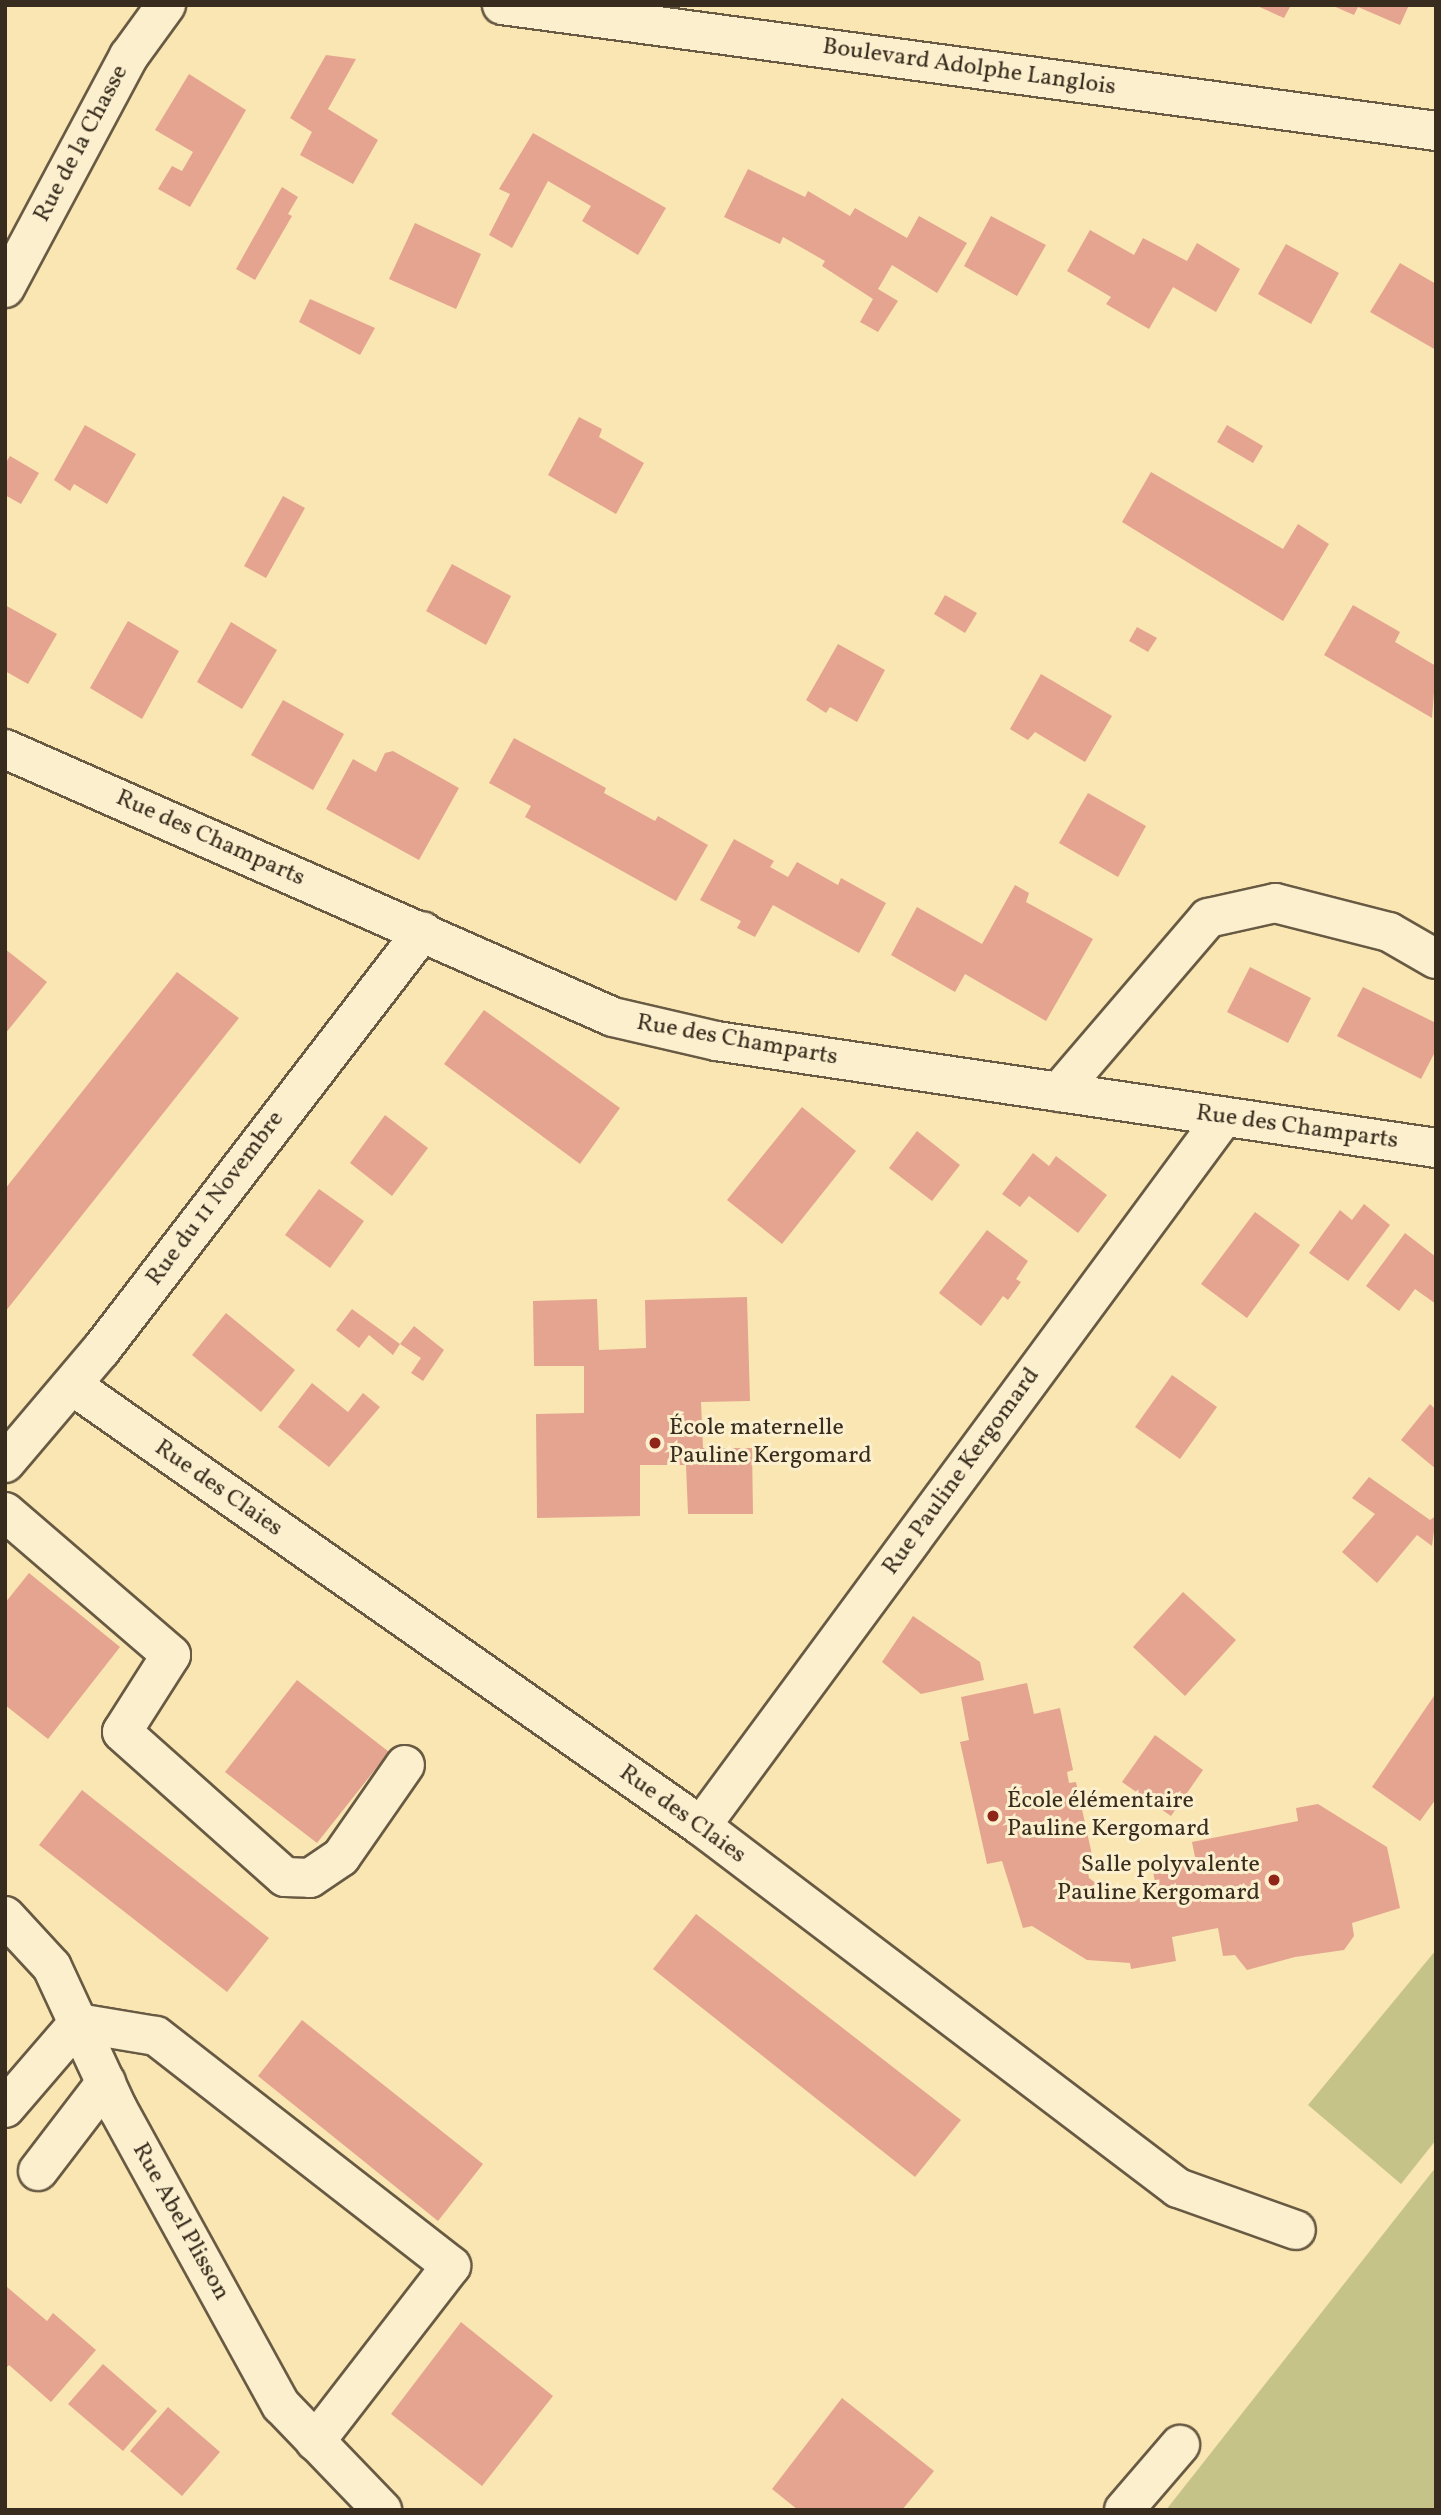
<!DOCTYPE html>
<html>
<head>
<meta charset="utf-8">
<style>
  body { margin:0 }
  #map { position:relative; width:1441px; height:2515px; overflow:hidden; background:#f9e6b3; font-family:Vollkorn,serif }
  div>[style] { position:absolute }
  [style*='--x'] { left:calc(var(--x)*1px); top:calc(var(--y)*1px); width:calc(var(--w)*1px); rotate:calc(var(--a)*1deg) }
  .green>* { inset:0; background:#c5c388 }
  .building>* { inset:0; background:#e5a48f }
  .roads { filter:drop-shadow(2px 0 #685a43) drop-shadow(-2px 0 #685a43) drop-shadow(0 2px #685a43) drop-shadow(0 -2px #685a43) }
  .minor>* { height:38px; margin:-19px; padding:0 19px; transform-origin:19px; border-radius:19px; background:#fbefce }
  .dots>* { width:19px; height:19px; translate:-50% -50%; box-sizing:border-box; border:4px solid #fbefce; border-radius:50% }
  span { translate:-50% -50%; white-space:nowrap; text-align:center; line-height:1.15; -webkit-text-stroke:6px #fbefce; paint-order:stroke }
  .street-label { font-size:24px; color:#382c1e }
  .poi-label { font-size:24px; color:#382c1e }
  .left { translate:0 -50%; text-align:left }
  .right { translate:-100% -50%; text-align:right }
  .frame { position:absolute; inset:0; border:7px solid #382c1e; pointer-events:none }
</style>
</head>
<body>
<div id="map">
  <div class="green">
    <div style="clip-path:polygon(1436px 1950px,1436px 2140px,1401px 2184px,1308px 2105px)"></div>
    <div style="clip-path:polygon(1436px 2167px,1436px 2510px,1166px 2510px)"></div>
  </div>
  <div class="building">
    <div style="clip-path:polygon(1255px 5px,1291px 5px,1284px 18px)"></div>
    <div style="clip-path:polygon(1331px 5px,1409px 5px,1400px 25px,1358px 7px,1354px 15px)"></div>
    <div style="clip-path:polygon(326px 55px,356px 59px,328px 109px,378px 140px,353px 184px,300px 155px,312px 132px,290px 118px)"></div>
    <div style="clip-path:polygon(189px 74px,246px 110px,190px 207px,158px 189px,172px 166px,182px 171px,193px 152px,155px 130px)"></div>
    <div style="clip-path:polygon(533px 133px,666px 208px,638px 255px,582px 221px,591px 206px,548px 181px,512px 248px,489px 235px,510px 194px,499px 189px)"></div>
    <div style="clip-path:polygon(748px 169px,805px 197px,808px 191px,850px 216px,855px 208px,907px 238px,919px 216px,967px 243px,937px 293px,892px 265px,878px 289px,898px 301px,878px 332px,860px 322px,873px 299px,822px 266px,825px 261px,783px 237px,780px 244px,724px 217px)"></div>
    <div style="clip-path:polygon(282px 187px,298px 197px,288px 214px,292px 216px,255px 280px,236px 269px)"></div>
    <div style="clip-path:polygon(991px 216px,1046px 245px,1017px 296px,964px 266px)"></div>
    <div style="clip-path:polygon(415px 223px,481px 254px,456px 309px,389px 279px)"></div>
    <div style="clip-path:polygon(1090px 230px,1134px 255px,1143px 238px,1187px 261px,1197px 243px,1240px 269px,1216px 312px,1173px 287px,1149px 329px,1106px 304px,1111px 297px,1067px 271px)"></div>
    <div style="clip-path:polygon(1286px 244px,1339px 273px,1311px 324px,1258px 294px)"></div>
    <div style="clip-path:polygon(1400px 263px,1436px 284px,1436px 350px,1370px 312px)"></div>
    <div style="clip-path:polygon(310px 299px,375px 328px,360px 355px,299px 322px)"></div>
    <div style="clip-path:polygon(579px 417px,602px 429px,599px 437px,644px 463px,616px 514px,548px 475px)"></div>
    <div style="clip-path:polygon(85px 425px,136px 454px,107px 504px,74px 484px,70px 491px,54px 480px)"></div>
    <div style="clip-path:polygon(1227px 425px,1263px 446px,1253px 463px,1217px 442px)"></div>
    <div style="clip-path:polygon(10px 456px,39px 473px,21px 504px,5px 495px,5px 464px)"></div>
    <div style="clip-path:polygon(1151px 472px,1283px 549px,1298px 524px,1329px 544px,1283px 621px,1122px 522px)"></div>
    <div style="clip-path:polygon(283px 496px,305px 508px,266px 578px,244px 566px)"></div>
    <div style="clip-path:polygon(452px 564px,511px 596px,486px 645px,426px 611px)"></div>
    <div style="clip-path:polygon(945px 595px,977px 613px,965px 633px,934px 614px)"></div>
    <div style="clip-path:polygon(5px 605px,57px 634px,28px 684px,5px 671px)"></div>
    <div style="clip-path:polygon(1353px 605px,1400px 632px,1395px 642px,1436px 666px,1432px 718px,1324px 655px)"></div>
    <div style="clip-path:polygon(128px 621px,179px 651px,142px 719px,90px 688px)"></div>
    <div style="clip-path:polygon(231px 622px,277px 650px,242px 709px,197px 682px)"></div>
    <div style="clip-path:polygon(1137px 627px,1157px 638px,1148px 652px,1129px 641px)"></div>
    <div style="clip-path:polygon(838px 644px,885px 670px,857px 722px,830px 707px,826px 713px,806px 700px)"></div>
    <div style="clip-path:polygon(1041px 674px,1112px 716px,1085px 762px,1035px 732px,1028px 740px,1010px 729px)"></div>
    <div style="clip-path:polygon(283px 700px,344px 734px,313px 790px,251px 755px)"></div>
    <div style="clip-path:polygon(514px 738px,606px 788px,604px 793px,655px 821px,658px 816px,708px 845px,676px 901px,525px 817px,531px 806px,489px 783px)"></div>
    <div style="clip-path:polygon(393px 751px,459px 788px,419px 860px,326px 809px,353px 759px,376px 772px,385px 753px)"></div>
    <div style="clip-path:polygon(1088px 793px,1146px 826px,1118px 877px,1059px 843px)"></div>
    <div style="clip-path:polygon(734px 839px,774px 861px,770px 867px,788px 877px,797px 862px,838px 885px,841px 878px,886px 903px,859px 953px,773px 905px,755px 937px,737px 928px,741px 921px,700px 900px)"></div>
    <div style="clip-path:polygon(1015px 885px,1029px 893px,1026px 902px,1093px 939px,1046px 1021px,965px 974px,955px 992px,891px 955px,917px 907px,982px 944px)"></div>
    <div style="clip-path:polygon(5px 949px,47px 982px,5px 1034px)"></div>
    <div style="clip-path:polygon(1250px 967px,1311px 998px,1288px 1043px,1227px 1012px)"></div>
    <div style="clip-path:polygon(177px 972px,239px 1018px,5px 1312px,5px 1189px)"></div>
    <div style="clip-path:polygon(1363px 987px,1436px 1023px,1436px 1050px,1421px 1079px,1337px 1036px)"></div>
    <div style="clip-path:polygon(484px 1010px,620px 1108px,580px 1164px,444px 1064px)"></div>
    <div style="clip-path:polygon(802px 1107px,856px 1151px,782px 1244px,727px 1200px)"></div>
    <div style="clip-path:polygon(385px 1115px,428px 1148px,392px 1196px,350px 1163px)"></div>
    <div style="clip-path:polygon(917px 1131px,960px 1165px,932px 1201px,889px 1168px)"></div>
    <div style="clip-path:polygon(1033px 1153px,1049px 1166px,1056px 1156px,1107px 1195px,1078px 1233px,1029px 1196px,1020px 1207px,1002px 1194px)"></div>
    <div style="clip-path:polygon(319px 1189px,364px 1221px,330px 1268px,285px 1235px)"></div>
    <div style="clip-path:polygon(1364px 1204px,1390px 1225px,1348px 1281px,1309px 1253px,1340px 1210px,1352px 1220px)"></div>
    <div style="clip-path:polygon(1255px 1212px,1300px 1245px,1247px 1318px,1201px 1284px)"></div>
    <div style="clip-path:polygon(987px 1230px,1028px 1261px,1016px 1279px,1021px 1282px,1008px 1300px,1003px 1296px,981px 1326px,939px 1293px)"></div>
    <div style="clip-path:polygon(1405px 1233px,1436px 1257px,1436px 1304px,1415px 1289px,1399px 1311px,1366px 1286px)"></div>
    <div style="clip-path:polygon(747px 1297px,750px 1401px,701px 1402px,703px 1448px,752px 1448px,753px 1514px,688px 1514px,686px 1465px,640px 1465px,640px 1516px,537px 1518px,536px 1414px,584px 1413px,584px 1366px,534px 1366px,533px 1301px,597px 1299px,599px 1350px,646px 1348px,645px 1300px)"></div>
    <div style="clip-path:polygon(352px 1309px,400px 1344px,393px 1355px,369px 1335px,359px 1348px,336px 1330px)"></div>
    <div style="clip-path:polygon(226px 1313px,295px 1370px,261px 1412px,192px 1355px)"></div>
    <div style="clip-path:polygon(414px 1326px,444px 1350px,423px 1381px,411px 1373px,421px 1358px,400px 1344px)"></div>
    <div style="clip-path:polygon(1172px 1375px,1217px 1407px,1180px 1459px,1135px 1427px)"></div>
    <div style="clip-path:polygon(312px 1383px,348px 1412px,363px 1393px,380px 1407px,329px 1467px,278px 1427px)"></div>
    <div style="clip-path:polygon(1430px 1404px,1436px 1410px,1436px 1469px,1401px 1440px)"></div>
    <div style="clip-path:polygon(1369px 1477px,1430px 1520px,1436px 1516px,1432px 1546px,1417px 1535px,1377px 1583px,1342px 1552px,1375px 1514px,1352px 1498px)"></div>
    <div style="clip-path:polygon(29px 1573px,120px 1647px,48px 1739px,5px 1705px,5px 1603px)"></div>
    <div style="clip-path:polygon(1183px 1592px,1236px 1640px,1185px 1696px,1133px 1647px)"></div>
    <div style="clip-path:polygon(913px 1616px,980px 1662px,984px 1680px,921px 1694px,882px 1662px)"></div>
    <div style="clip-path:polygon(297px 1680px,389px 1752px,317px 1843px,225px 1772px)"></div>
    <div style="clip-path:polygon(1027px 1683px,1034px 1714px,1060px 1708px,1073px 1770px,1067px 1772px,1069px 1783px,1076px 1782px,1094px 1864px,1087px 1866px,1089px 1878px,1121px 1902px,1157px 1894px,1152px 1865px,1195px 1857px,1192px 1842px,1298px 1821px,1296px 1808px,1318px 1804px,1387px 1847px,1400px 1908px,1352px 1923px,1354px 1936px,1344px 1950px,1295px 1957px,1247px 1970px,1235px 1955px,1223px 1956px,1218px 1928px,1172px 1937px,1176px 1961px,1131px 1969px,1130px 1963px,1087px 1960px,1032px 1926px,1023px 1928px,1002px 1861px,987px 1864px,960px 1742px,969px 1740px,961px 1697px)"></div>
    <div style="clip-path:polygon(1436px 1693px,1436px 1799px,1420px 1821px,1372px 1787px)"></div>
    <div style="clip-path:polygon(1155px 1735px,1203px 1770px,1171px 1816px,1122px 1782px)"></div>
    <div style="clip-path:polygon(82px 1790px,269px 1938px,227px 1992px,39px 1845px)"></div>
    <div style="clip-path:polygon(696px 1914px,961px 2120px,915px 2177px,653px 1969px)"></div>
    <div style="clip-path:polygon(302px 2020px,483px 2164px,438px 2221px,258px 2076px)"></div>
    <div style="clip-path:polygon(7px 2287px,47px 2321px,53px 2313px,96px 2350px,51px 2402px,9px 2365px,5px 2369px)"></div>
    <div style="clip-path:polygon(461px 2322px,553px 2396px,482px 2486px,391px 2414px)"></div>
    <div style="clip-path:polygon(103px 2364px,157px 2411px,123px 2451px,68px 2404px)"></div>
    <div style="clip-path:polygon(842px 2398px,934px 2471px,902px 2510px,798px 2510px,772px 2489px)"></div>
    <div style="clip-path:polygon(168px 2407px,220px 2452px,182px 2496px,130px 2451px)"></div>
  </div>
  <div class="roads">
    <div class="minor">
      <div style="--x:502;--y:5;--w:942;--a:7.68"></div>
      <div style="--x:5;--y:288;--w:263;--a:-61.9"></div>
      <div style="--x:129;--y:56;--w:63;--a:-54"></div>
      <div style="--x:5;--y:749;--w:664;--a:23.79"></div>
      <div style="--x:613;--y:1017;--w:106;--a:13.1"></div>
      <div style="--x:716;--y:1041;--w:728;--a:8.45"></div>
      <div style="--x:1059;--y:1092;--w:229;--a:-49.4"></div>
      <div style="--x:1208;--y:918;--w:69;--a:-12.6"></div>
      <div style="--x:1275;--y:903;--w:118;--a:14.3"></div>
      <div style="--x:1389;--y:932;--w:54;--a:29.9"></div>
      <div style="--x:73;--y:1386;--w:767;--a:35.02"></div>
      <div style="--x:701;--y:1826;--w:599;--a:37.2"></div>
      <div style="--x:1178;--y:2188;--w:125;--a:19.6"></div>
      <div style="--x:5;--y:1463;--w:148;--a:-49.7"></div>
      <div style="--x:101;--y:1350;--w:528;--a:-52.46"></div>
      <div style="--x:5;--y:1512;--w:219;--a:40.7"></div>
      <div style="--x:171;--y:1655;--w:91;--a:122.5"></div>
      <div style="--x:122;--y:1732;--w:218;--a:41.7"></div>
      <div style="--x:285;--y:1877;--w:25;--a:2"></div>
      <div style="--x:310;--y:1878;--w:37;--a:-34"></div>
      <div style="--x:341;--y:1857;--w:112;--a:-55.2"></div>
      <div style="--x:701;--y:1826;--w:880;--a:-53.6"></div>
      <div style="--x:5;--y:1916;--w:69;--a:47.3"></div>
      <div style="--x:52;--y:1967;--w:157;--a:65.1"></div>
      <div style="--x:118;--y:2109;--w:338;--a:61.2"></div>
      <div style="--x:281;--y:2405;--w:146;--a:46.1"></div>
      <div style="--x:5;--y:2108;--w:112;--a:-49.3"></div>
      <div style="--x:78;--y:2023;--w:79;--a:9.5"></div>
      <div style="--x:156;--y:2036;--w:374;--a:37.9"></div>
      <div style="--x:451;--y:2266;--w:222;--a:127.7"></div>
      <div style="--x:38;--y:2171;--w:112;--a:-52.6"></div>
      <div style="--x:1124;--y:2510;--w:86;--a:-49.3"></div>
    </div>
  </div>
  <div class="dots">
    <div style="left:655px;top:1443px;background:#8f2418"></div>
    <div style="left:993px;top:1816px;background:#8f2418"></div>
    <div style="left:1274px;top:1880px;background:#8f2418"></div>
  </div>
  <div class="street-label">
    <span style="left:969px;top:68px;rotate:8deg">Boulevard Adolphe Langlois</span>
    <span style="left:82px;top:144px;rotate:-62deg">Rue de la Chasse</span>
    <span style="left:210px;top:839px;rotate:24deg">Rue des Champarts</span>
    <span style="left:737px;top:1041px;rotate:10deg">Rue des Champarts</span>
    <span style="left:1297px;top:1128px;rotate:8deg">Rue des Champarts</span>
    <span style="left:216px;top:1199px;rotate:-53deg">Rue du 11 Novembre</span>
    <span style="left:962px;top:1472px;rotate:-54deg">Rue Pauline Kergomard</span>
    <span style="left:218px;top:1489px;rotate:35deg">Rue des Claies</span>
    <span style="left:682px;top:1815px;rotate:36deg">Rue des Claies</span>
    <span style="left:180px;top:2222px;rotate:61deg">Rue Abel Plisson</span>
  </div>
  <div class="poi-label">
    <span class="left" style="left:669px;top:1443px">École maternelle<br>Pauline Kergomard</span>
    <span class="left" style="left:1007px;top:1816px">École élémentaire<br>Pauline Kergomard</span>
    <span class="right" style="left:1260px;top:1880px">Salle polyvalente<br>Pauline Kergomard</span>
  </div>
  <div class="frame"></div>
</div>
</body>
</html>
